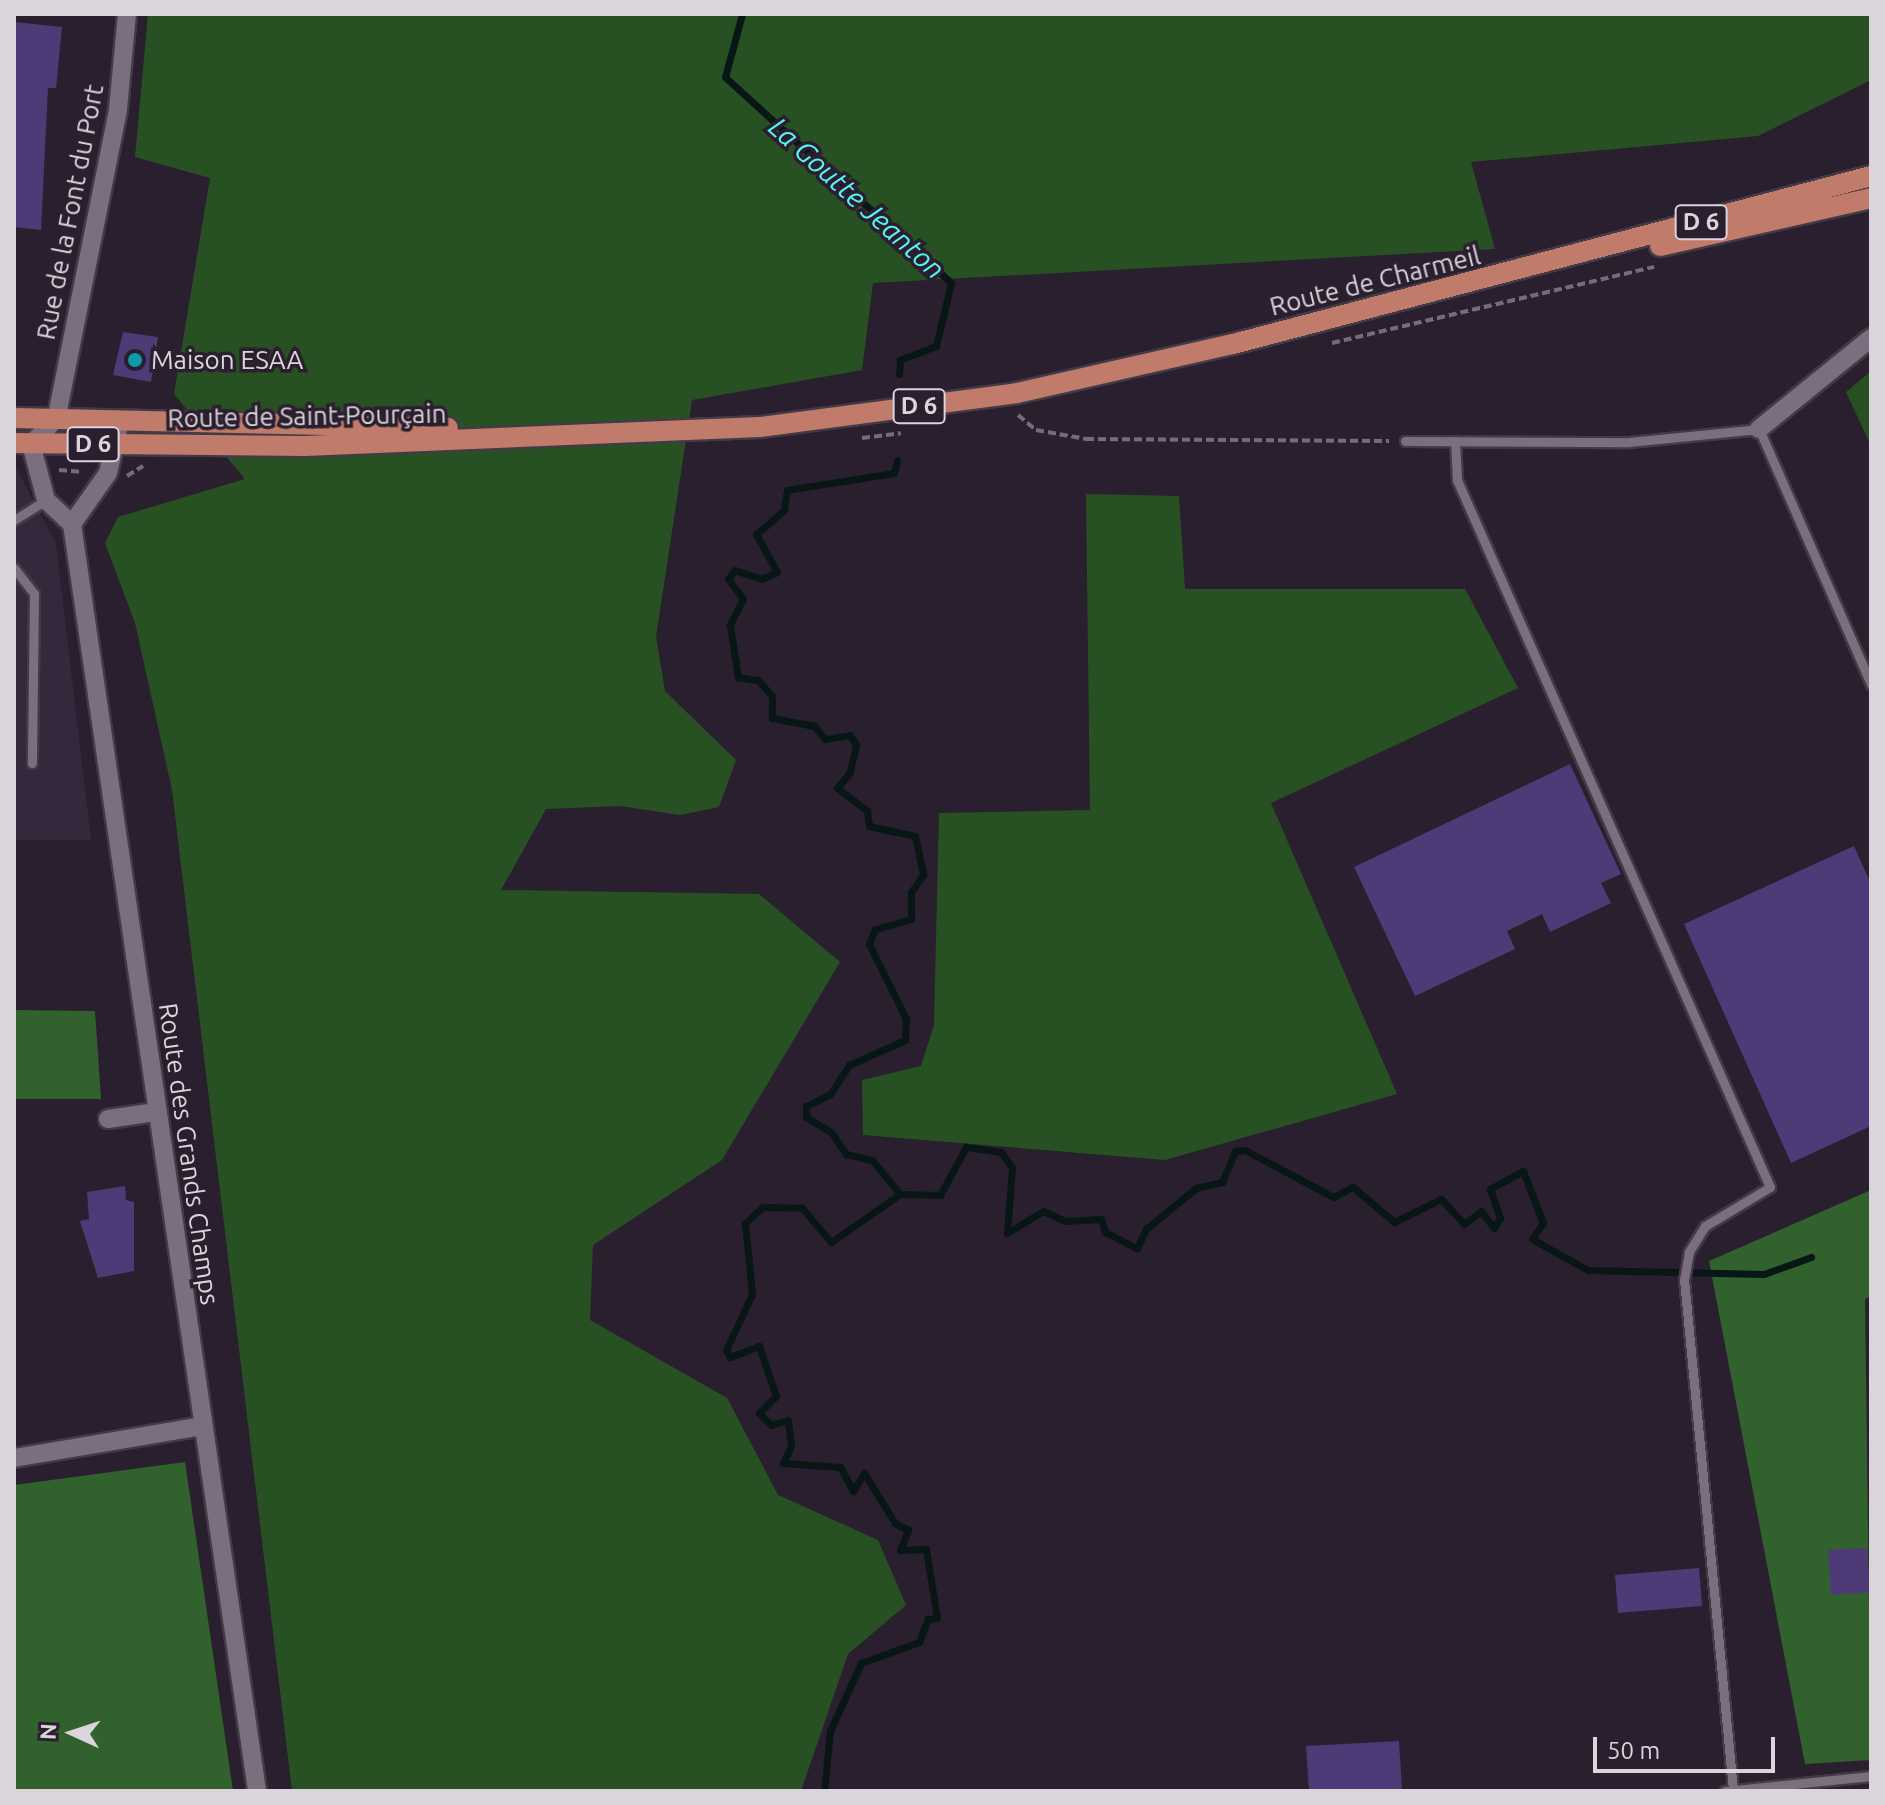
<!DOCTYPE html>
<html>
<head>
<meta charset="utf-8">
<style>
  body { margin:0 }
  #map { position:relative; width:1885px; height:1805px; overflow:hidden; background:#2a1f2e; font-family:Ubuntu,sans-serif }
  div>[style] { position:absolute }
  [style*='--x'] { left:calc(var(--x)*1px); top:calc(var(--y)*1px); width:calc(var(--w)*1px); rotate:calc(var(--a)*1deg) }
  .built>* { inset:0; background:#36283c }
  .green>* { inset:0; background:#285123 }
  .forest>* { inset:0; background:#31612c }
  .stream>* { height:7px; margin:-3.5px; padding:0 3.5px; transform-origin:3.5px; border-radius:3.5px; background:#081616 }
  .building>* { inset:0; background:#4d3a76 }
  .path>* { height:4px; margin-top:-2px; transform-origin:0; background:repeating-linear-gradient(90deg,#766c79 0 8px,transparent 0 12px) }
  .roads { filter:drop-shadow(2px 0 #423a46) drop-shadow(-2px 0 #423a46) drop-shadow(0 2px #423a46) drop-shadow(0 -2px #423a46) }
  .lane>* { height:9px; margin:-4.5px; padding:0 4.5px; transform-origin:4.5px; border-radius:4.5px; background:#7a6e7f }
  .street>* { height:18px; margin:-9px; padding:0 9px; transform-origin:9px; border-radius:9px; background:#7a6e7f }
  .primary>* { height:20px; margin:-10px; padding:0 10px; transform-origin:10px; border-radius:10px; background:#c07b6a }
  .dots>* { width:22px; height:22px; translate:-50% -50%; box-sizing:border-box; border:4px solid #2a1f2e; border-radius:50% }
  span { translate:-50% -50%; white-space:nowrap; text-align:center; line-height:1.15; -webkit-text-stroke:7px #2a1f2e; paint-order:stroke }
  .shield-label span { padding:2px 6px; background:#2a1f2e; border:2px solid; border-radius:6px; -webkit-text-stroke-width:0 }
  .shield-label { font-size:24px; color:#dbd4dd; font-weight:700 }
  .street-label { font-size:26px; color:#dbd4dd }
  .poi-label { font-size:26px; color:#dbd4dd }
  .left { translate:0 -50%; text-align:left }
  .water-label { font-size:28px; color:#58f4f5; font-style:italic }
  .frame { position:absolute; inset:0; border:16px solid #dbd4dd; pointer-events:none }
  .north { position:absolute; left:32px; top:1693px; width:80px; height:80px; -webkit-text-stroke:6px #2a1f2e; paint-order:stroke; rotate:273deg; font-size:22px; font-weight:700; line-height:32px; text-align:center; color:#dbd4dd }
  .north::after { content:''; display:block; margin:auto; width:28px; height:36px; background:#dbd4dd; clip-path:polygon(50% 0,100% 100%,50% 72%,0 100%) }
  .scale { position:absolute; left:1593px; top:1737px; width:182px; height:36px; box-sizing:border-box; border:4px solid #dbd4dd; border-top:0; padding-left:10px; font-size:24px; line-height:28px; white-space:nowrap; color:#dbd4dd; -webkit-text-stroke:6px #2a1f2e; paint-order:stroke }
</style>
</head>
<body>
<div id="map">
  <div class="built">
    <div style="clip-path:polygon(14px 464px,56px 544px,91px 840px,14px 840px)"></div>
  </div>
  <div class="green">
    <div style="clip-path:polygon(148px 14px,1871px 14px,1871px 80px,1758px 136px,1471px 162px,1495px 249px,873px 283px,862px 370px,692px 400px,656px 637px,665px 691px,736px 760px,719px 807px,680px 815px,620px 806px,546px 809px,501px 890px,759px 894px,840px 962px,722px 1160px,593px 1245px,590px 1320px,727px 1398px,778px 1495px,878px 1540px,906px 1605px,848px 1654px,801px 1791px,292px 1791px,172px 790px,135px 623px,105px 543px,118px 517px,245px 479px,174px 394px,210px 178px,135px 157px)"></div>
    <div style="clip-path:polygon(1871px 371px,1871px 446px,1846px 392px)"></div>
    <div style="clip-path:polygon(1086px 494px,1179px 496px,1185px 589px,1465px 589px,1518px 688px,1271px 803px,1397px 1094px,1165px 1160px,863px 1135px,862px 1080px,921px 1066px,934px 1025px,939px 813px,1090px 810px)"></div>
  </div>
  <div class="forest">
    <div style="clip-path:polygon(14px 1010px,95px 1011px,101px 1099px,14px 1099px)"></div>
    <div style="clip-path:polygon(1871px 1190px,1871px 1296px,1865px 1299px,1871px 1760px,1805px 1764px,1709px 1261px)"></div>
    <div style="clip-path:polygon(185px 1462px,233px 1791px,14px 1791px,14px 1485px)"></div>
  </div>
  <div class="stream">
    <div style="--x:742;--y:14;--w:65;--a:105.1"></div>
    <div style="--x:725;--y:77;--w:306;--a:42.3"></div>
    <div style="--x:951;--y:283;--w:65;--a:103.4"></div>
    <div style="--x:936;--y:346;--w:39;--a:159"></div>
    <div style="--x:900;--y:360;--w:14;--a:94"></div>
    <div style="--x:897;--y:460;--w:13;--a:103"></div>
    <div style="--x:894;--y:473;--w:108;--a:171"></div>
    <div style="--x:787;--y:490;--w:20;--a:99"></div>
    <div style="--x:784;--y:510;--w:37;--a:139"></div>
    <div style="--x:756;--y:534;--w:43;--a:61.1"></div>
    <div style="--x:777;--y:572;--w:17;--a:155"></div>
    <div style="--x:762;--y:579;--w:28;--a:-162"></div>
    <div style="--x:735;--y:570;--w:11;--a:128"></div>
    <div style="--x:728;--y:579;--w:25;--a:53"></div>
    <div style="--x:743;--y:599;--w:29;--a:117"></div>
    <div style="--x:730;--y:625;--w:53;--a:81.3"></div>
    <div style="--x:738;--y:677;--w:20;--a:9"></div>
    <div style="--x:758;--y:680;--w:21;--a:49"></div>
    <div style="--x:772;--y:696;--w:22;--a:90"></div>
    <div style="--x:772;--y:718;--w:43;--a:10.8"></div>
    <div style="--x:814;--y:726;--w:17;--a:50"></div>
    <div style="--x:825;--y:739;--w:25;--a:-9"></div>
    <div style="--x:850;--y:735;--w:12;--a:59"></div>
    <div style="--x:856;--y:745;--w:28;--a:103"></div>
    <div style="--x:850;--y:772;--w:21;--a:129"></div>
    <div style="--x:837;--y:788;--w:38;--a:37"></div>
    <div style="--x:867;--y:811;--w:15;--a:82"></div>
    <div style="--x:869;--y:826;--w:47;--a:12.3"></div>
    <div style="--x:915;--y:836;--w:40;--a:78"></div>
    <div style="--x:923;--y:875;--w:21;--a:125"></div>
    <div style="--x:911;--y:892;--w:27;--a:90"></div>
    <div style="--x:911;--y:919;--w:37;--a:164"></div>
    <div style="--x:875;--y:929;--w:16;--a:112"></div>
    <div style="--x:869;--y:944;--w:84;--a:63.7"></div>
    <div style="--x:906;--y:1019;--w:21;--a:93"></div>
    <div style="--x:905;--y:1040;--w:61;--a:155.9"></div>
    <div style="--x:849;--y:1065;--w:35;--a:123"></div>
    <div style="--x:830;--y:1094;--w:27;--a:153"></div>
    <div style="--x:806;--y:1106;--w:11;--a:90"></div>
    <div style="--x:806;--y:1117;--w:29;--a:31"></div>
    <div style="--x:831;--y:1132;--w:27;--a:56"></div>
    <div style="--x:846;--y:1154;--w:27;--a:13"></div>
    <div style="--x:872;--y:1160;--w:44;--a:50.5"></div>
    <div style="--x:900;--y:1194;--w:40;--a:1.4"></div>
    <div style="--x:940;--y:1195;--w:55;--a:-61.6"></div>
    <div style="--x:966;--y:1147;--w:35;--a:8"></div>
    <div style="--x:1001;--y:1152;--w:19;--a:55"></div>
    <div style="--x:1012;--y:1168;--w:65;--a:94.4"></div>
    <div style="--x:1007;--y:1233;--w:42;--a:-31.4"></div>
    <div style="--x:1043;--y:1211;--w:24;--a:24"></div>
    <div style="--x:1065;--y:1221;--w:36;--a:-3"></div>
    <div style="--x:1101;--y:1219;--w:14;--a:73"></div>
    <div style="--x:1105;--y:1232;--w:36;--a:27"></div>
    <div style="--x:1137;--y:1248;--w:21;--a:-65"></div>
    <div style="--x:1146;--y:1229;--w:65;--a:-39.4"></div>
    <div style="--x:1196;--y:1188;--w:27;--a:-13"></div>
    <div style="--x:1222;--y:1182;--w:34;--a:-67"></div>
    <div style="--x:1235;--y:1151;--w:10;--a:-6"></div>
    <div style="--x:1245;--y:1150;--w:100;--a:28.1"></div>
    <div style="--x:1333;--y:1197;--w:22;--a:-27"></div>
    <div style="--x:1353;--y:1187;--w:54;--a:40.5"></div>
    <div style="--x:1394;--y:1222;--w:52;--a:-26.1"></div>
    <div style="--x:1441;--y:1199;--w:34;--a:47"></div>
    <div style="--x:1464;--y:1224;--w:21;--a:-37"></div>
    <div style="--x:1481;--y:1211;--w:21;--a:53"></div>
    <div style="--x:1494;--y:1228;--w:12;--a:-59"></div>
    <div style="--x:1500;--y:1218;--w:31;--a:-109"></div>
    <div style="--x:1490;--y:1189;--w:38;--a:-29"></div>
    <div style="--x:1523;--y:1171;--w:56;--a:69"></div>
    <div style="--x:1543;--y:1223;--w:19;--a:125"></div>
    <div style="--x:1532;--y:1239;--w:64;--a:29"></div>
    <div style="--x:1588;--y:1270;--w:176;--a:1.3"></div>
    <div style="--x:1764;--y:1274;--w:50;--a:-19.9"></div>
    <div style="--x:824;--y:1791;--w:60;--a:-84.3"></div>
    <div style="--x:830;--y:1731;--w:75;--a:-65.5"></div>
    <div style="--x:861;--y:1663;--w:62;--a:-19.9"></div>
    <div style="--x:919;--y:1642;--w:25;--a:-69"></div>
    <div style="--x:928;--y:1619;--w:9;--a:-6"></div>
    <div style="--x:937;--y:1618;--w:70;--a:-99.1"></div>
    <div style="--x:926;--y:1549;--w:26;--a:178"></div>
    <div style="--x:900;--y:1550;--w:22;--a:-68"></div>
    <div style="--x:908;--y:1530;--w:15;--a:-152"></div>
    <div style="--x:895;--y:1523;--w:59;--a:-121.8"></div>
    <div style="--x:864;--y:1473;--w:21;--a:121"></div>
    <div style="--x:853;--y:1491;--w:27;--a:-118"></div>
    <div style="--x:840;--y:1467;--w:57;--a:-176"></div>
    <div style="--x:783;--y:1463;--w:19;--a:-65"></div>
    <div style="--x:791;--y:1446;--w:26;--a:-97"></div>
    <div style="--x:788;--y:1420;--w:18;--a:164"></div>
    <div style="--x:771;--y:1425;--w:17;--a:-135"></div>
    <div style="--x:759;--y:1413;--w:24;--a:-45"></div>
    <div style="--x:776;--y:1396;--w:53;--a:-108.8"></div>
    <div style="--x:759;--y:1346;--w:31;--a:159"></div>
    <div style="--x:730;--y:1357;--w:8;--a:-120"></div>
    <div style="--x:726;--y:1350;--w:62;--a:-65.1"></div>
    <div style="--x:752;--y:1294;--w:71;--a:-95.6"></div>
    <div style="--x:745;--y:1223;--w:24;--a:-42"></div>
    <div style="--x:763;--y:1207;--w:39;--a:1"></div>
    <div style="--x:802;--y:1208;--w:45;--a:49.5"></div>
    <div style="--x:831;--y:1242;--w:84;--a:-34.8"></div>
  </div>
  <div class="building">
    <div style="clip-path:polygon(14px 22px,62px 27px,56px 88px,48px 88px,41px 230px,14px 227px)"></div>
    <div style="clip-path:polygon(123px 332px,158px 337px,151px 382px,113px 375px)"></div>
    <div style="clip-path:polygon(1570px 764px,1621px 874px,1601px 883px,1611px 903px,1550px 932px,1542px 914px,1507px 931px,1515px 949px,1415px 996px,1354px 867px)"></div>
    <div style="clip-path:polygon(1854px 846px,1871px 884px,1871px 1126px,1791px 1163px,1684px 924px)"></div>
    <div style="clip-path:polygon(125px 1186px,126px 1200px,134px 1202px,134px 1271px,98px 1278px,80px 1221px,89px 1219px,87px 1192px)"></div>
    <div style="clip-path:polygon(1867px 1548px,1870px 1592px,1831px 1595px,1828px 1550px)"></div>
    <div style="clip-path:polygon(1699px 1568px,1702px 1606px,1618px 1613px,1615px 1575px)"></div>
    <div style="clip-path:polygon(1399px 1741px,1402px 1791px,1309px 1791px,1306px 1746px)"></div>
  </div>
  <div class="path">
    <div style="--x:1332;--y:343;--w:331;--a:-13.3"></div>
    <div style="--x:1018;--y:415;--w:23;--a:40"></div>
    <div style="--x:1036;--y:430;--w:51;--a:10.2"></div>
    <div style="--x:1086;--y:439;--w:303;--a:0.4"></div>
    <div style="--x:862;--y:438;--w:39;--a:-7"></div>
    <div style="--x:59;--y:470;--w:24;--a:5"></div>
    <div style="--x:127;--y:476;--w:19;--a:-32"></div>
  </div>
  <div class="roads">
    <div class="lane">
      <div style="--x:1405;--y:441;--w:224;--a:0.3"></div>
      <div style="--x:1629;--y:442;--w:131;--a:-5.7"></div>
      <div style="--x:1759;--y:429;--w:279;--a:66.3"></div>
      <div style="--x:1455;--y:441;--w:39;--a:87"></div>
      <div style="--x:1457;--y:480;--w:773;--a:66.12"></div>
      <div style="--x:1770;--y:1187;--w:76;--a:149"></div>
      <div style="--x:1705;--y:1226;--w:31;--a:122"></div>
      <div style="--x:1689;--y:1252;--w:27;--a:100"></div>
      <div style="--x:1684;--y:1279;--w:513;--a:84.52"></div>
      <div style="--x:14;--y:520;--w:38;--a:-32"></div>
      <div style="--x:14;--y:568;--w:33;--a:52"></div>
      <div style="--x:34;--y:594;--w:169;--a:90.7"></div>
      <div style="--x:1725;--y:1791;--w:147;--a:-5.9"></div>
    </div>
    <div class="street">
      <div style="--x:127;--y:14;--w:96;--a:95.4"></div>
      <div style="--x:118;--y:110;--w:315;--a:101.3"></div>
      <div style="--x:56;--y:419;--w:35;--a:135"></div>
      <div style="--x:31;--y:444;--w:58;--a:75"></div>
      <div style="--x:46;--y:500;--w:35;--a:43"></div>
      <div style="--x:72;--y:524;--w:1280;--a:81.69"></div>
      <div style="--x:1759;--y:429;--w:144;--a:-39.1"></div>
      <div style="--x:72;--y:524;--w:62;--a:-54.8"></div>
      <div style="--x:108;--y:473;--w:54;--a:-77.2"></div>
      <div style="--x:108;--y:1119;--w:49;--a:-8.3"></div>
      <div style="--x:14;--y:1458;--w:192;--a:-9.6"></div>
    </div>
    <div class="primary">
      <div style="--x:1660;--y:246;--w:216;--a:-12.8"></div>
      <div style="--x:14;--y:418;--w:434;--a:1.3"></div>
      <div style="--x:14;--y:443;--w:291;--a:0.6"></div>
      <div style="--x:305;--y:446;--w:455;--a:-2.4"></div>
      <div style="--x:760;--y:427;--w:259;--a:-7.5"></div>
      <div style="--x:1017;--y:393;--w:221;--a:-12.8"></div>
      <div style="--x:1233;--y:344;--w:660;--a:-14.75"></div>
    </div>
  </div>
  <div class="dots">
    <div style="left:135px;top:360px;background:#0f9aa8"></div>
  </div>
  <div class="shield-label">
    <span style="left:1701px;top:222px">D 6</span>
    <span style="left:919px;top:406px">D 6</span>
    <span style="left:93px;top:444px">D 6</span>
  </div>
  <div class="street-label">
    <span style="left:70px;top:212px;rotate:-79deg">Rue de la Font du Port</span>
    <span style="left:1375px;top:281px;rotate:-14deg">Route de Charmeil</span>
    <span style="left:307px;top:416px;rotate:-1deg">Route de Saint-Pourçain</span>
    <span style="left:189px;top:1154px;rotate:82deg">Route des Grands Champs</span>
  </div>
  <div class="poi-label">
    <span class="left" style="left:151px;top:360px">Maison ESAA</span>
  </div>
  <div class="water-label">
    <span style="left:857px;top:198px;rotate:42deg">La Goutte Jeanton</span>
  </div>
  <div class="frame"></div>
  <div class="north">N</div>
  <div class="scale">50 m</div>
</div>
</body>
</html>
